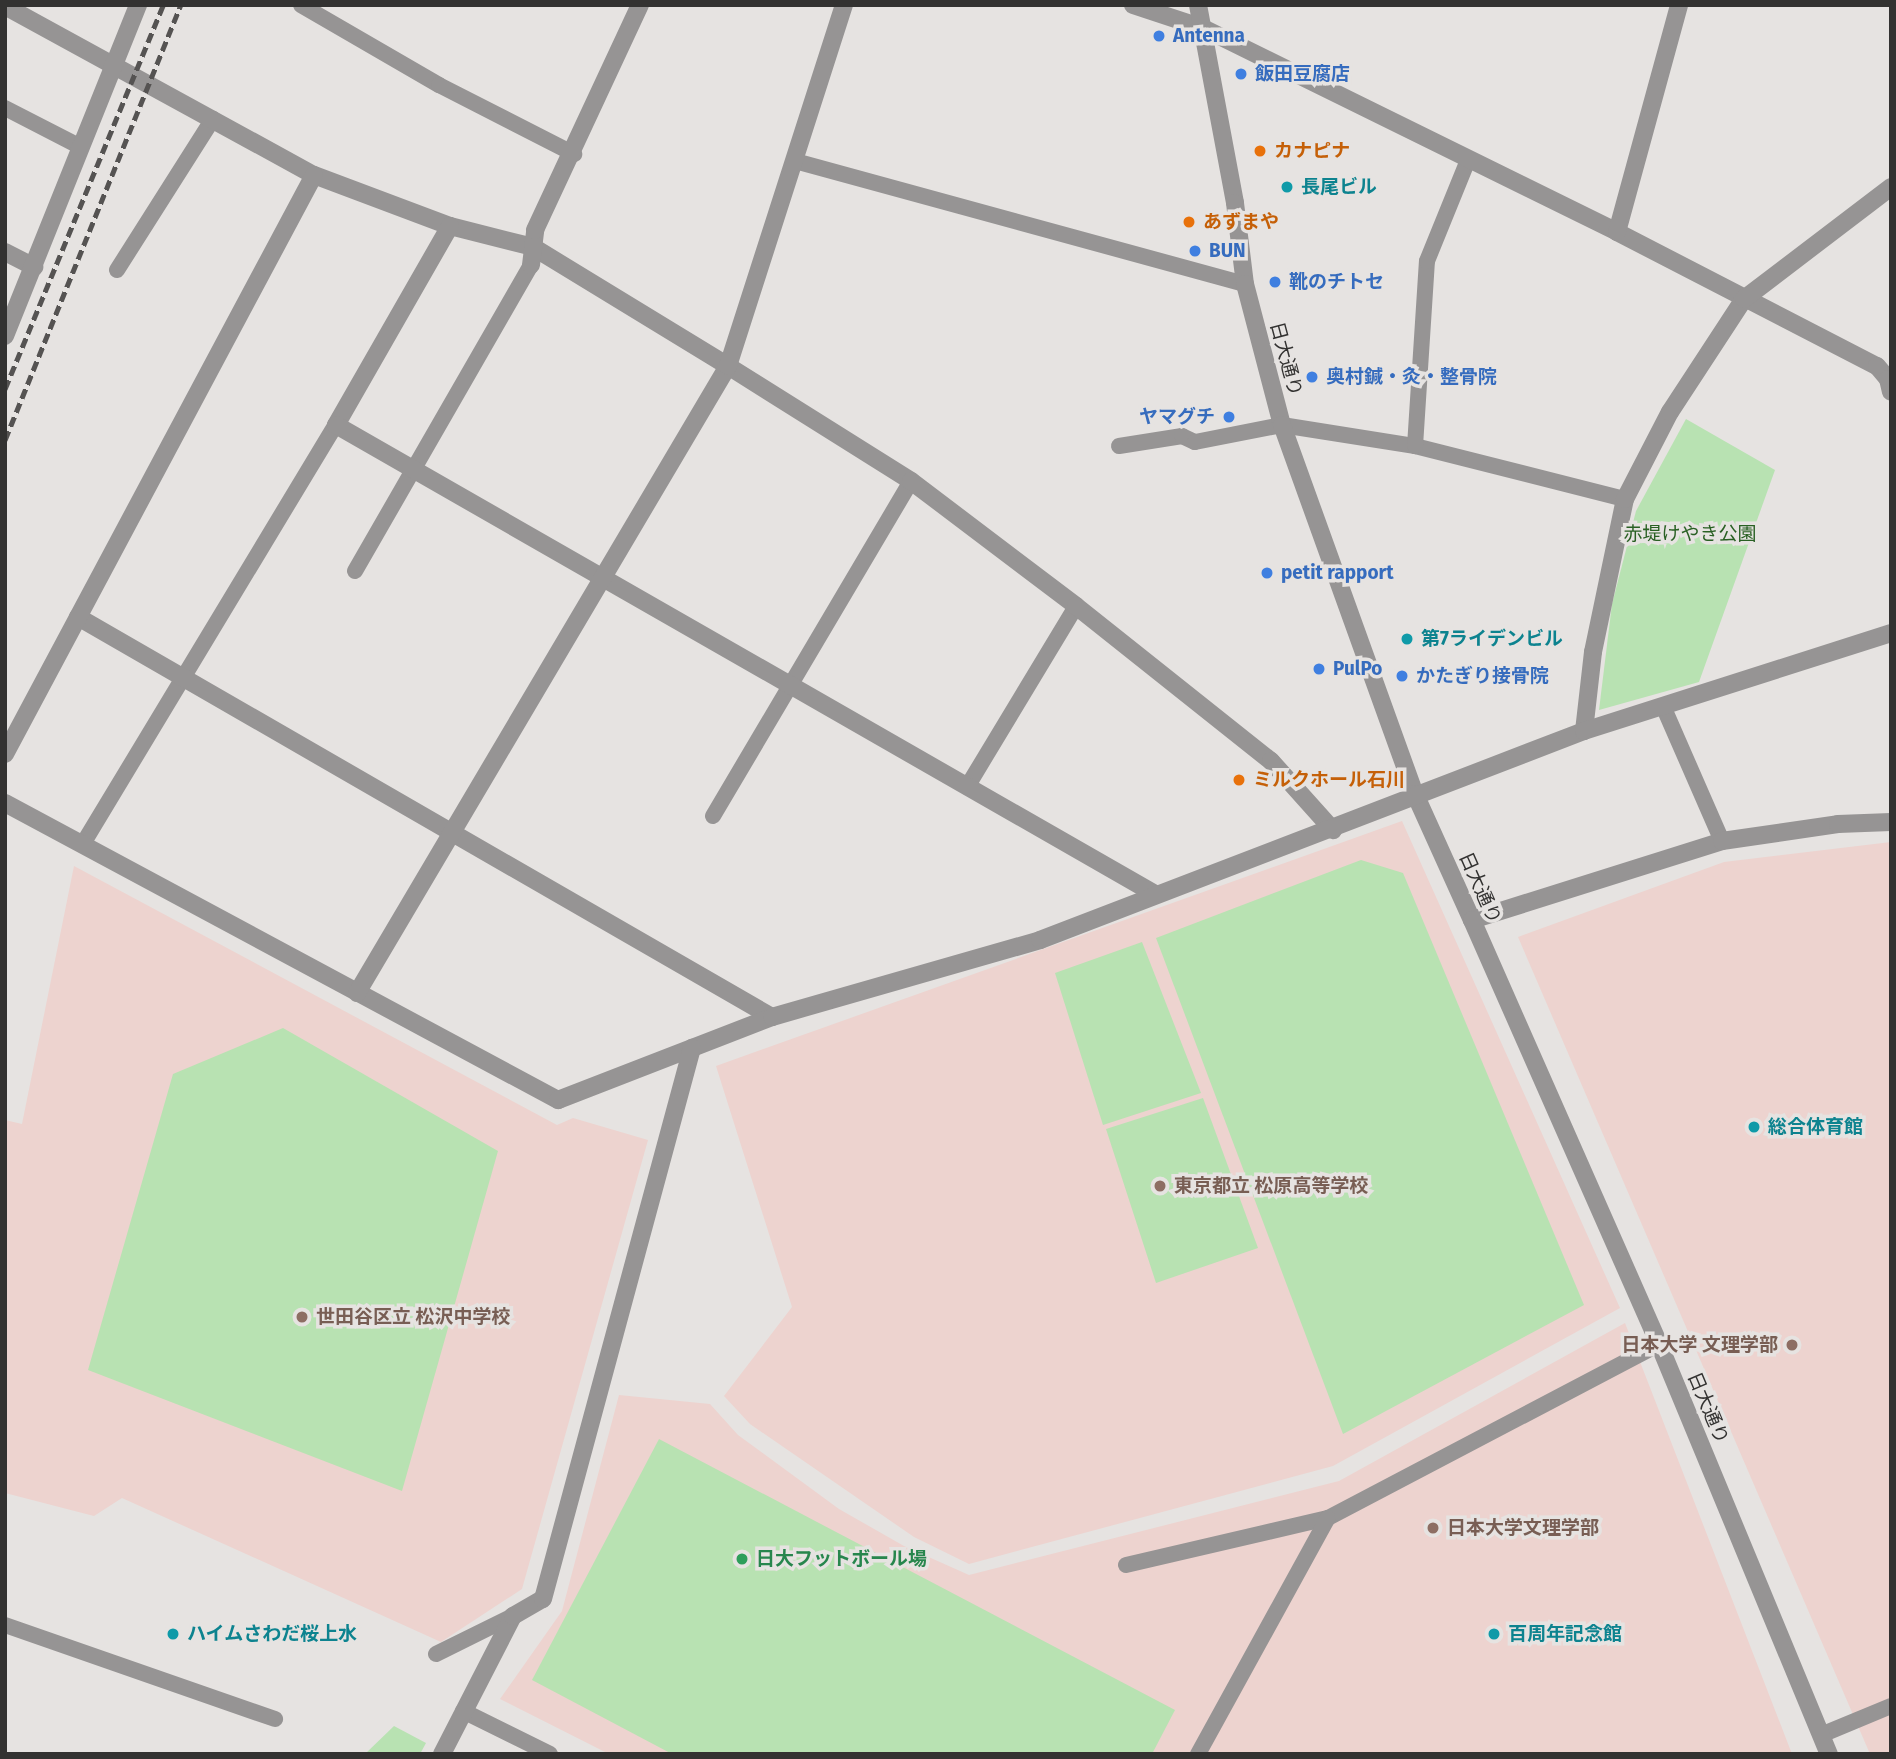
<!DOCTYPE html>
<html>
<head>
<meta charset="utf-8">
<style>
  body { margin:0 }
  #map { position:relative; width:1896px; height:1759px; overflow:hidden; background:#e6e3e1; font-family:"Fira Sans","Noto Sans JP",sans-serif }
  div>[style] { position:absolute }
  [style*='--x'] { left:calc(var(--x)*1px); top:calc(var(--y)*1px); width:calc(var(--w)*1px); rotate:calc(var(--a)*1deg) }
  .education>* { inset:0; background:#edd3cf }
  .green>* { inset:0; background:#b8e2b2 }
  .service>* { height:16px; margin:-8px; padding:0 8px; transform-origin:8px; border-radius:8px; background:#969494 }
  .minor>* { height:18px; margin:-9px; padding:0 9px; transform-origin:9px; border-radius:9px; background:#969494 }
  .tertiary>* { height:18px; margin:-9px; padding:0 9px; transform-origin:9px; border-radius:9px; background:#969494 }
  .rail>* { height:5px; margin-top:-2.5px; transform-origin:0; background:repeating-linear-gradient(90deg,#555352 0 10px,transparent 0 15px) }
  .dots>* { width:19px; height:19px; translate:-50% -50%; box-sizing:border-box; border:4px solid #e6e3e1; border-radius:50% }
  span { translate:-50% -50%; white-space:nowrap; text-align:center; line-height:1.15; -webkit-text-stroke:7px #e6e3e1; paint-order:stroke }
  .shop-label { font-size:19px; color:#366cbe; font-weight:700 }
  .left { translate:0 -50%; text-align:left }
  .right { translate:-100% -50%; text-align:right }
  .food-label { font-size:19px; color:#c56008; font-weight:700 }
  .culture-label { font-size:19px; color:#0d838f; font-weight:700 }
  .street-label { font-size:19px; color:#333231 }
  .park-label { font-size:19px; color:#296023 }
  .education-label { font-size:19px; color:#785e54; font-weight:700 }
  .leisure-label { font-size:19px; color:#27864d; font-weight:700 }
  .frame { position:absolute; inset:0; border:7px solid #333231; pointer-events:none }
</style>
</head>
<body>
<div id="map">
  <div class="education">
    <div style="clip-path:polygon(1402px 821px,1620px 1308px,1333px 1466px,969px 1564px,914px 1537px,750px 1424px,724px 1396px,792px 1307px,716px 1066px)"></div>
    <div style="clip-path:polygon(1891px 842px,1891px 1754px,1870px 1754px,1518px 937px,1724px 862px)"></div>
    <div style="clip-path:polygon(74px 866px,557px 1125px,573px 1118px,648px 1140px,522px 1589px,441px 1642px,122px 1498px,94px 1516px,5px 1493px,5px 1120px,22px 1124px)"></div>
    <div style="clip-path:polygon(1625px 1323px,1792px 1754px,609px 1754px,500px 1699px,562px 1611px,619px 1395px,710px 1404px,738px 1435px,839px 1509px,904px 1546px,969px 1575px,1339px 1481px)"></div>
  </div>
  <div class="green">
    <div style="clip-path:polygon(1686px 419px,1775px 470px,1699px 682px,1599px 710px,1612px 604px,1636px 511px)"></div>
    <div style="clip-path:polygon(1361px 860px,1403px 873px,1584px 1305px,1343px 1434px,1156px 938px)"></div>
    <div style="clip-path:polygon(1142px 942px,1201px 1093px,1103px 1125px,1055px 973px)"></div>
    <div style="clip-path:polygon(283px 1028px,498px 1151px,402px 1491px,88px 1370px,173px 1074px)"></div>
    <div style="clip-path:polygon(1203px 1098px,1258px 1248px,1156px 1283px,1106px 1129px)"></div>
    <div style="clip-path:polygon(659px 1439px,1175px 1710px,1152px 1754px,672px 1754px,532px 1680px)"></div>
    <div style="clip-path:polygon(394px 1726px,426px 1743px,420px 1754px,365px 1754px)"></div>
  </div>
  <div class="service">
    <div style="--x:301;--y:5;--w:160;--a:30.1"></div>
    <div style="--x:439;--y:85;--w:152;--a:27.1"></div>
    <div style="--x:5;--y:108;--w:85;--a:27.2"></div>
    <div style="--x:795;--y:161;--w:467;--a:15.3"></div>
    <div style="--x:117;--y:270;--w:179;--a:-57.6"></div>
    <div style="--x:1119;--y:446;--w:64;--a:-9"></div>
    <div style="--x:1182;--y:436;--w:14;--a:25"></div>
    <div style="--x:1195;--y:442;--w:89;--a:-11.1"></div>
    <div style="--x:1282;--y:425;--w:135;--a:9"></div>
    <div style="--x:1415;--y:446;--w:217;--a:14.2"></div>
    <div style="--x:1415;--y:446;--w:185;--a:-86.3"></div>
    <div style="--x:1427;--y:261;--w:109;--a:-67.9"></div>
    <div style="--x:355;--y:571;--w:353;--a:-60.1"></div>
    <div style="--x:1663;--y:706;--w:147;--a:66.4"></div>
    <div style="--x:967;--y:787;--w:211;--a:-58.9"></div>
    <div style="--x:713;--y:816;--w:389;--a:-59.4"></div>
    <div style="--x:84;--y:842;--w:487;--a:-58.9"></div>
    <div style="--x:1126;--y:1565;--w:207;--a:-13.1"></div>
    <div style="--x:1328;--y:1518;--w:374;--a:-27.7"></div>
    <div style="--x:5;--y:1625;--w:286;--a:19.2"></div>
    <div style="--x:436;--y:1654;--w:86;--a:-26.3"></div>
    <div style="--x:463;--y:1711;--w:97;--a:26.3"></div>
    <div style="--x:1821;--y:1735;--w:76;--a:-22.5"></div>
    <div style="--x:1198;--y:1754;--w:269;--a:-61.2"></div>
  </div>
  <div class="minor">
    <div style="--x:1133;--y:5;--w:74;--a:18.2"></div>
    <div style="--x:1203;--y:28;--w:462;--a:26.2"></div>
    <div style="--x:1617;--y:232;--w:292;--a:27.3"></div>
    <div style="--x:1877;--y:366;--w:17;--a:50"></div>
    <div style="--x:1888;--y:379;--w:13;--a:77"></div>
    <div style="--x:1198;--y:5;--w:201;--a:79.4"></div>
    <div style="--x:1235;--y:203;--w:82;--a:83"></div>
    <div style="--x:1245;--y:284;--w:146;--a:75.3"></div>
    <div style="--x:1282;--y:425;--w:392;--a:70.2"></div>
    <div style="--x:1415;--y:794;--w:138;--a:65.7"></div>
    <div style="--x:1472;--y:920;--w:262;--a:-17.5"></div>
    <div style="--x:1722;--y:841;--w:117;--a:-8.3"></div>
    <div style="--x:1838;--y:824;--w:53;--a:-2.2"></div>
    <div style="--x:5;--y:6;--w:352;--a:28.7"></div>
    <div style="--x:314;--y:175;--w:145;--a:20.6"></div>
    <div style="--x:450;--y:226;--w:86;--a:14.2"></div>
    <div style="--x:533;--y:247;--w:228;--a:31.4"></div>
    <div style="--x:728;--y:366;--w:216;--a:32.1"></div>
    <div style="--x:911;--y:481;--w:207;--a:37.1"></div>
    <div style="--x:1076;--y:606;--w:249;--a:38.5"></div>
    <div style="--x:1271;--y:761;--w:93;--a:48.1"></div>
    <div style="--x:450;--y:226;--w:229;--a:119.8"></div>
    <div style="--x:336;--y:425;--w:944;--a:29.8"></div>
    <div style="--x:1617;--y:232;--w:235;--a:-74.7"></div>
    <div style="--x:5;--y:252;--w:33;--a:27"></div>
    <div style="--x:531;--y:265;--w:35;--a:-83"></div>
    <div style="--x:535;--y:230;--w:248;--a:-65"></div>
    <div style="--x:5;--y:336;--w:357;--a:-68.1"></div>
    <div style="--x:78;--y:617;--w:801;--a:29.96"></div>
    <div style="--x:1584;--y:731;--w:80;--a:-83.5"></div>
    <div style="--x:1593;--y:652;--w:156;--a:-78.2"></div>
    <div style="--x:1625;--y:499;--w:98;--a:-62.7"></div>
    <div style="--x:1670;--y:412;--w:135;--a:-56.8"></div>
    <div style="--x:1744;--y:299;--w:185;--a:-37.3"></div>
    <div style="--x:5;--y:754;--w:656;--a:-61.91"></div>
    <div style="--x:5;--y:803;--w:628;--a:28.24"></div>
    <div style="--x:558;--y:1100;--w:230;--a:-21.2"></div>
    <div style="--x:772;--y:1017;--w:279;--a:-16"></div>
    <div style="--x:1040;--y:940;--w:583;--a:-21.02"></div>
    <div style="--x:1584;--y:731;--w:322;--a:-17.7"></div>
    <div style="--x:357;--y:993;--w:729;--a:-59.39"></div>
    <div style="--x:728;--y:366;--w:379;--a:-72.2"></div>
    <div style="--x:442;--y:1754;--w:155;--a:-62.8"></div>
    <div style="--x:513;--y:1616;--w:34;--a:-30"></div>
    <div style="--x:543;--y:1599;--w:571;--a:-74.87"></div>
  </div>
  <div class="tertiary">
    <div style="--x:1472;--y:920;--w:463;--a:66.2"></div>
    <div style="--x:1659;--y:1344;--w:444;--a:67.5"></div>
  </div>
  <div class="rail">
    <div style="--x:5;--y:389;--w:415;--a:-67.6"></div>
    <div style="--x:5;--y:440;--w:469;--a:-68"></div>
  </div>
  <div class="dots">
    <div style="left:1159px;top:36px;background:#3f7fe0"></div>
    <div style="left:1241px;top:74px;background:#3f7fe0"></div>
    <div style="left:1260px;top:151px;background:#e8710a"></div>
    <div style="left:1287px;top:187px;background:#0f9aa8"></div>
    <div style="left:1189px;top:222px;background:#e8710a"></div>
    <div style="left:1195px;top:251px;background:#3f7fe0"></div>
    <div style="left:1275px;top:282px;background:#3f7fe0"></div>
    <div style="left:1312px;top:377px;background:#3f7fe0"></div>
    <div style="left:1229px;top:417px;background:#3f7fe0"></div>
    <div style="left:1267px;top:573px;background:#3f7fe0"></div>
    <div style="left:1407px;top:639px;background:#0f9aa8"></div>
    <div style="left:1319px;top:669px;background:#3f7fe0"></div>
    <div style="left:1402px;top:676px;background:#3f7fe0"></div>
    <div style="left:1239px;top:780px;background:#e8710a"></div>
    <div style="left:1754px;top:1127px;background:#0f9aa8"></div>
    <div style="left:1160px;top:1186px;background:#8d6e63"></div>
    <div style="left:302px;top:1317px;background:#8d6e63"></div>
    <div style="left:1792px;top:1345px;background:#8d6e63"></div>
    <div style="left:1433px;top:1528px;background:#8d6e63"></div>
    <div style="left:742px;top:1559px;background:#2e9e5b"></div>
    <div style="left:173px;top:1634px;background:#0f9aa8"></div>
    <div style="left:1494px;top:1634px;background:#0f9aa8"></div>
  </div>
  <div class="shop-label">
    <span class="left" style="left:1173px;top:36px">Antenna</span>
    <span class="left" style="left:1255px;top:74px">飯田豆腐店</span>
    <span class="left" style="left:1209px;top:251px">BUN</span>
    <span class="left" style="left:1289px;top:282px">靴のチトセ</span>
    <span class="left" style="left:1326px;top:377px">奥村鍼・灸・整骨院</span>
    <span class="right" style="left:1215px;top:417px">ヤマグチ</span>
    <span class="left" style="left:1281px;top:573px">petit rapport</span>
    <span class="left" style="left:1333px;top:669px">PulPo</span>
    <span class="left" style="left:1416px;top:676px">かたぎり接骨院</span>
  </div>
  <div class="food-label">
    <span class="left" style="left:1274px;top:151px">カナピナ</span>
    <span class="left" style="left:1203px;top:222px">あずまや</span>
    <span class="left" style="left:1253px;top:780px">ミルクホール石川</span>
  </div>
  <div class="culture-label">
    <span class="left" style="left:1301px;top:187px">長尾ビル</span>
    <span class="left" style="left:1421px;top:639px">第7ライデンビル</span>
    <span class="left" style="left:1768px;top:1127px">総合体育館</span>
    <span class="left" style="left:187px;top:1634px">ハイムさわだ桜上水</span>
    <span class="left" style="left:1508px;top:1634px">百周年記念館</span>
  </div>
  <div class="street-label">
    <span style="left:1286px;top:359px;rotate:75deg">日大通り</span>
    <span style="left:1480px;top:888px;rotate:66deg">日大通り</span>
    <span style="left:1708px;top:1408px;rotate:67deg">日大通り</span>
  </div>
  <div class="park-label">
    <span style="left:1690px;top:534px">赤堤けやき公園</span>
  </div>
  <div class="education-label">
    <span class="left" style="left:1174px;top:1186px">東京都立 松原高等学校</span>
    <span class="left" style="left:316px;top:1317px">世田谷区立 松沢中学校</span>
    <span class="right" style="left:1778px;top:1345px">日本大学 文理学部</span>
    <span class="left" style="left:1447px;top:1528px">日本大学文理学部</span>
  </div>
  <div class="leisure-label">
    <span class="left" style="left:756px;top:1559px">日大フットボール場</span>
  </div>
  <div class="frame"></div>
</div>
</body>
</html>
